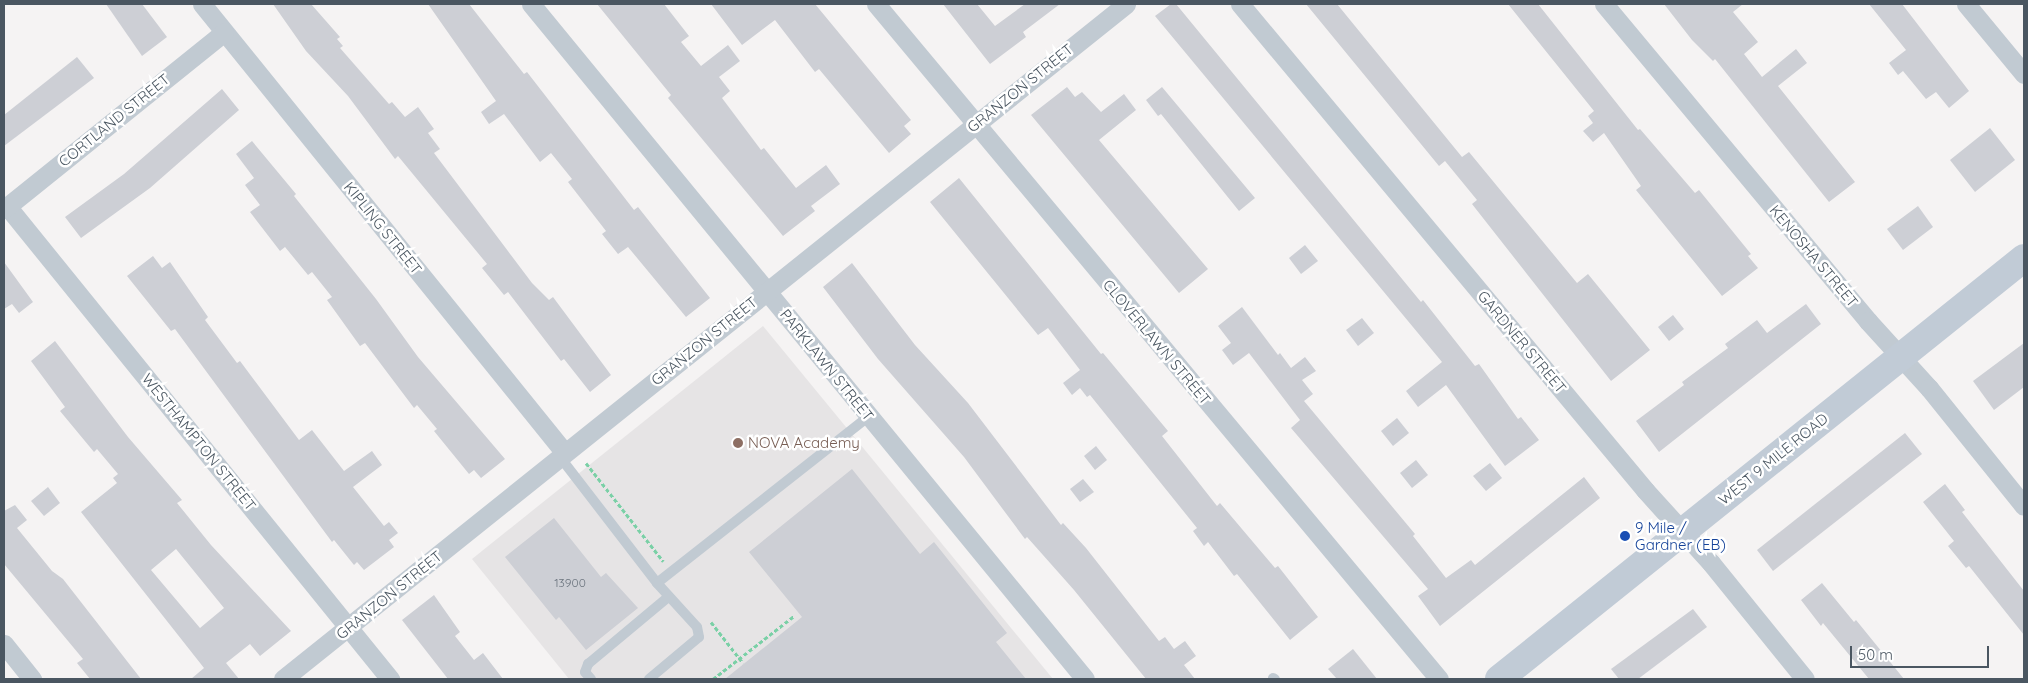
<!DOCTYPE html>
<html>
<head>
<meta charset="utf-8">
<style>
  body { margin:0 }
  #map { position:relative; width:2028px; height:683px; overflow:hidden; background:#f5f3f3; font-family:Quicksand,sans-serif }
  div>[style] { position:absolute }
  [style*='--x'] { left:calc(var(--x)*1px); top:calc(var(--y)*1px); width:calc(var(--w)*1px); rotate:calc(var(--a)*1deg) }
  .education>* { inset:0; background:#e6e4e5 }
  .building>* { inset:0; background:#cdcfd5 }
  .path>* { height:3px; margin-top:-1.5px; transform-origin:0; background:repeating-linear-gradient(90deg,#7ad0a6 0 4px,transparent 0 6.5px) }
  .service>* { height:10px; margin:-5px; padding:0 5px; transform-origin:5px; border-radius:5px; background:#c1cad2 }
  .minor>* { height:19px; margin:-9.5px; padding:0 9.5px; transform-origin:9.5px; border-radius:9.5px; background:#c1cad2 }
  .secondary>* { height:28px; margin:-14px; padding:0 14px; transform-origin:14px; border-radius:14px; background:#c1cbd6 }
  .dots>* { width:14px; height:14px; translate:-50% -50%; box-sizing:border-box; border:2px solid #fff; border-radius:50% }
  span { translate:-50% -50%; white-space:nowrap; text-align:center; line-height:1.15; -webkit-text-stroke:5px #fff; paint-order:stroke }
  .number-label { font-size:12px; color:#6b747e }
  .number-label span { -webkit-text-stroke-width:0 }
  .street-label { font-size:15px; color:#4a5661 }
  .education-label { font-size:15px; color:#785e54 }
  .left { translate:0 -50%; text-align:left }
  .transit-label { font-size:15px; color:#164399 }
  .frame { position:absolute; inset:0; border:5px solid #4a5661; pointer-events:none }
  .scale { position:absolute; left:1850px; top:646px; width:139px; height:22px; box-sizing:border-box; border:2px solid #4a5661; border-top:0; padding-left:6px; font-size:15px; line-height:18px; white-space:nowrap; color:#4a5661; -webkit-text-stroke:4px #fff; paint-order:stroke }
</style>
</head>
<body>
<div id="map">
  <div class="education">
    <div style="clip-path:polygon(763px 326px,1053px 679px,569px 679px,472px 559px)"></div>
  </div>
  <div class="building">
    <div style="clip-path:polygon(106px 4px,142px 4px,167px 37px,142px 56px)"></div>
    <div style="clip-path:polygon(273px 4px,311px 4px,340px 37px,337px 39px,343px 46px,340px 48px,389px 104px,392px 102px,405px 117px,418px 107px,434px 129px,428px 133px,440px 149px,434px 153px,532px 283px,549px 300px,553px 297px,611px 375px,590px 392px,564px 359px,561px 361px,508px 292px,504px 295px,482px 268px,487px 264px,398px 156px,395px 159px,348px 96px,306px 51px)"></div>
    <div style="clip-path:polygon(428px 4px,469px 4px,524px 74px,527px 72px,634px 210px,638px 207px,710px 298px,686px 317px,628px 247px,618px 254px,602px 234px,606px 231px,568px 182px,572px 179px,551px 153px,540px 162px,504px 114px,489px 124px,481px 112px,496px 101px)"></div>
    <div style="clip-path:polygon(597px 4px,664px 4px,689px 36px,681px 42px,701px 66px,728px 45px,740px 61px,719px 77px,730px 91px,722px 98px,761px 150px,764px 148px,796px 188px,826px 165px,840px 184px,811px 206px,815px 211px,783px 236px,668px 98px,671px 95px)"></div>
    <div style="clip-path:polygon(711px 4px,815px 4px,911px 120px,904px 126px,911px 134px,889px 153px,819px 69px,815px 72px,775px 20px,742px 45px)"></div>
    <div style="clip-path:polygon(943px 4px,977px 4px,995px 26px,1025px 4px,1060px 4px,1023px 32px,1026px 37px,990px 64px)"></div>
    <div style="clip-path:polygon(1171px 4px,1176px 4px,1421px 302px,1423px 300px,1475px 366px,1479px 364px,1518px 419px,1521px 417px,1539px 440px,1505px 466px,1446px 385px,1418px 407px,1406px 391px,1442px 362px,1155px 16px)"></div>
    <div style="clip-path:polygon(1306px 4px,1337px 4px,1462px 157px,1469px 152px,1577px 283px,1588px 274px,1650px 350px,1611px 381px,1472px 204px,1477px 200px,1445px 161px,1439px 166px)"></div>
    <div style="clip-path:polygon(1508px 4px,1538px 4px,1638px 130px,1640px 129px,1695px 193px,1699px 190px,1751px 254px,1748px 256px,1758px 268px,1722px 296px,1636px 190px,1641px 186px,1604px 133px,1593px 142px,1583px 131px,1593px 123px,1588px 116px,1594px 111px)"></div>
    <div style="clip-path:polygon(1664px 4px,1743px 4px,1733px 12px,1758px 42px,1744px 54px,1762px 77px,1796px 49px,1807px 63px,1778px 86px,1855px 182px,1829px 202px,1715px 59px,1713px 61px,1692px 40px)"></div>
    <div style="clip-path:polygon(1869px 4px,1902px 4px,1969px 91px,1949px 108px,1936px 92px,1926px 99px,1903px 71px,1898px 75px,1889px 63px,1906px 50px)"></div>
    <div style="clip-path:polygon(77px 57px,94px 78px,4px 146px,4px 115px)"></div>
    <div style="clip-path:polygon(1067px 87px,1075px 97px,1082px 92px,1101px 112px,1124px 94px,1136px 110px,1099px 140px,1208px 269px,1179px 293px,1031px 115px)"></div>
    <div style="clip-path:polygon(1162px 87px,1255px 198px,1239px 211px,1161px 114px,1158px 116px,1146px 100px)"></div>
    <div style="clip-path:polygon(222px 89px,239px 110px,150px 188px,81px 238px,65px 217px,124px 174px)"></div>
    <div style="clip-path:polygon(1990px 128px,2015px 160px,1975px 192px,1950px 160px)"></div>
    <div style="clip-path:polygon(252px 141px,296px 194px,294px 196px,376px 299px,418px 357px,505px 459px,481px 478px,474px 470px,469px 474px,434px 431px,437px 429px,417px 405px,414px 408px,365px 343px,360px 346px,327px 300px,332px 297px,312px 272px,308px 275px,285px 247px,280px 251px,250px 212px,260px 205px,245px 185px,254px 178px,236px 154px)"></div>
    <div style="clip-path:polygon(959px 178px,1101px 354px,1103px 353px,1168px 431px,1162px 436px,1217px 506px,1220px 503px,1275px 568px,1278px 566px,1318px 617px,1290px 640px,1237px 574px,1234px 576px,1208px 542px,1204px 546px,1193px 531px,1197px 528px,1090px 395px,1087px 397px,1080px 388px,1072px 395px,1063px 383px,1080px 370px,1048px 328px,1038px 335px,930px 202px)"></div>
    <div style="clip-path:polygon(1918px 206px,1933px 227px,1903px 250px,1887px 229px)"></div>
    <div style="clip-path:polygon(1305px 245px,1318px 261px,1301px 274px,1289px 258px)"></div>
    <div style="clip-path:polygon(153px 256px,162px 268px,170px 262px,208px 317px,205px 320px,237px 363px,240px 361px,299px 440px,312px 430px,344px 471px,372px 451px,382px 465px,353px 487px,384px 526px,389px 522px,398px 533px,389px 540px,394px 547px,364px 570px,357px 562px,354px 565px,334px 540px,332px 542px,175px 329px,171px 331px,127px 276px)"></div>
    <div style="clip-path:polygon(4px 262px,33px 302px,19px 313px,12px 304px,4px 309px)"></div>
    <div style="clip-path:polygon(852px 263px,915px 345px,968px 403px,1061px 525px,1063px 523px,1086px 548px,1159px 641px,1165px 637px,1174px 649px,1185px 641px,1196px 656px,1184px 665px,1195px 679px,1146px 679px,1074px 590px,1027px 537px,1025px 539px,964px 457px,878px 359px,823px 287px)"></div>
    <div style="clip-path:polygon(1806px 304px,1821px 324px,1659px 452px,1636px 421px,1684px 385px,1682px 382px,1728px 348px,1725px 344px,1757px 320px,1767px 333px)"></div>
    <div style="clip-path:polygon(1242px 307px,1278px 355px,1280px 353px,1291px 368px,1305px 357px,1316px 371px,1302px 380px,1313px 394px,1304px 401px,1415px 534px,1413px 536px,1446px 578px,1471px 560px,1475px 565px,1584px 477px,1600px 498px,1440px 626px,1418px 596px,1428px 589px,1291px 428px,1300px 420px,1249px 353px,1233px 365px,1222px 350px,1231px 343px,1218px 326px)"></div>
    <div style="clip-path:polygon(1673px 315px,1684px 329px,1669px 341px,1658px 327px)"></div>
    <div style="clip-path:polygon(1362px 318px,1374px 333px,1358px 346px,1346px 330px)"></div>
    <div style="clip-path:polygon(evenodd,55px 341px,128px 437px,182px 500px,177px 503px,211px 545px,291px 631px,260px 656px,250px 644px,226px 663px,239px 679px,191px 679px,204px 668px,81px 512px,117px 483px,113px 478px,118px 474px,97px 449px,94px 452px,60px 411px,65px 407px,31px 361px,55px 341px,176px 549px,224px 608px,200px 628px,151px 570px,176px 549px)"></div>
    <div style="clip-path:polygon(2024px 343px,2024px 387px,1994px 410px,1973px 381px)"></div>
    <div style="clip-path:polygon(1397px 418px,1409px 433px,1393px 446px,1381px 431px)"></div>
    <div style="clip-path:polygon(1905px 433px,1922px 454px,1773px 571px,1757px 550px)"></div>
    <div style="clip-path:polygon(1096px 446px,1107px 460px,1095px 470px,1084px 456px)"></div>
    <div style="clip-path:polygon(1416px 460px,1428px 475px,1412px 488px,1400px 473px)"></div>
    <div style="clip-path:polygon(1490px 463px,1502px 478px,1486px 491px,1473px 476px)"></div>
    <div style="clip-path:polygon(852px 469px,920px 554px,934px 542px,1007px 633px,996px 642px,1026px 679px,725px 679px,802px 617px,749px 552px)"></div>
    <div style="clip-path:polygon(1083px 479px,1094px 492px,1080px 502px,1070px 489px)"></div>
    <div style="clip-path:polygon(1945px 484px,1965px 510px,1962px 512px,2024px 591px,2024px 635px,1969px 566px,1966px 568px,1948px 546px,1954px 541px,1923px 502px)"></div>
    <div style="clip-path:polygon(48px 487px,60px 503px,44px 516px,31px 501px)"></div>
    <div style="clip-path:polygon(15px 505px,27px 520px,17px 528px,52px 571px,63px 579px,141px 679px,90px 679px,77px 663px,83px 659px,4px 564px,4px 511px)"></div>
    <div style="clip-path:polygon(554px 518px,601px 577px,606px 573px,638px 608px,586px 650px,559px 617px,556px 620px,505px 557px)"></div>
    <div style="clip-path:polygon(1822px 583px,1854px 622px,1856px 620px,1904px 679px,1869px 679px,1823px 623px,1821px 626px,1801px 600px)"></div>
    <div style="clip-path:polygon(434px 595px,460px 632px,455px 636px,474px 660px,483px 653px,503px 679px,448px 679px,402px 620px)"></div>
    <div style="clip-path:polygon(1693px 609px,1707px 627px,1638px 679px,1619px 679px,1611px 669px)"></div>
    <div style="clip-path:polygon(1353px 649px,1377px 679px,1337px 679px,1328px 669px)"></div>
  </div>
  <div class="path">
    <div style="--x:586;--y:463;--w:125;--a:51.8"></div>
    <div style="--x:711;--y:622;--w:52;--a:52"></div>
    <div style="--x:713;--y:679;--w:103;--a:-37.9"></div>
  </div>
  <div class="service">
    <div style="--x:560;--y:457;--w:159;--a:52.4"></div>
    <div style="--x:657;--y:583;--w:270;--a:-38.2"></div>
    <div style="--x:1273;--y:678;--w:2;--a:27"></div>
    <div style="--x:591;--y:679;--w:9;--a:-131"></div>
    <div style="--x:585;--y:672;--w:9;--a:-69"></div>
    <div style="--x:588;--y:664;--w:104;--a:-39.9"></div>
    <div style="--x:649;--y:679;--w:65;--a:-40"></div>
    <div style="--x:699;--y:637;--w:10;--a:-101"></div>
    <div style="--x:697;--y:627;--w:59;--a:-132.3"></div>
  </div>
  <div class="minor">
    <div style="--x:202;--y:4;--w:577;--a:51.05"></div>
    <div style="--x:531;--y:4;--w:873;--a:50.62"></div>
    <div style="--x:876;--y:4;--w:879;--a:50.17"></div>
    <div style="--x:1240;--y:4;--w:633;--a:50.19"></div>
    <div style="--x:1645;--y:490;--w:98;--a:47.9"></div>
    <div style="--x:1711;--y:563;--w:149;--a:51"></div>
    <div style="--x:1604;--y:4;--w:413;--a:50.2"></div>
    <div style="--x:1868;--y:321;--w:91;--a:47.7"></div>
    <div style="--x:1929;--y:388;--w:151;--a:51.2"></div>
    <div style="--x:1966;--y:4;--w:91;--a:50.4"></div>
    <div style="--x:7;--y:206;--w:609;--a:51"></div>
    <div style="--x:4;--y:209;--w:282;--a:-38.8"></div>
    <div style="--x:4;--y:644;--w:45;--a:51.3"></div>
    <div style="--x:283;--y:679;--w:1080;--a:-38.68"></div>
  </div>
  <div class="secondary">
    <div style="--x:1499;--y:679;--w:673;--a:-38.73"></div>
  </div>
  <div class="dots">
    <div style="left:738px;top:443px;background:#8d6e63"></div>
    <div style="left:1625px;top:536px;background:#1a4fb4"></div>
  </div>
  <div class="number-label">
    <span style="left:570px;top:583px">13900</span>
  </div>
  <div class="street-label">
    <span style="left:1020px;top:88px;rotate:-39deg">GRANZON STREET</span>
    <span style="left:114px;top:120px;rotate:-39deg">CORTLAND STREET</span>
    <span style="left:383px;top:228px;rotate:51deg">KIPLING STREET</span>
    <span style="left:1814px;top:256px;rotate:50deg">KENOSHA STREET</span>
    <span style="left:704px;top:341px;rotate:-39deg">GRANZON STREET</span>
    <span style="left:1157px;top:342px;rotate:50deg">CLOVERLAWN STREET</span>
    <span style="left:1522px;top:342px;rotate:50deg">GARDNER STREET</span>
    <span style="left:827px;top:365px;rotate:51deg">PARKLAWN STREET</span>
    <span style="left:199px;top:442px;rotate:51deg">WESTHAMPTON STREET</span>
    <span style="left:1773px;top:459px;rotate:-39deg">WEST 9 MILE ROAD</span>
    <span style="left:389px;top:595px;rotate:-39deg">GRANZON STREET</span>
  </div>
  <div class="education-label">
    <span class="left" style="left:748px;top:443px">NOVA Academy</span>
  </div>
  <div class="transit-label">
    <span class="left" style="left:1635px;top:536px">9 Mile /<br>Gardner (EB)</span>
  </div>
  <div class="frame"></div>
  <div class="scale">50 m</div>
</div>
</body>
</html>
